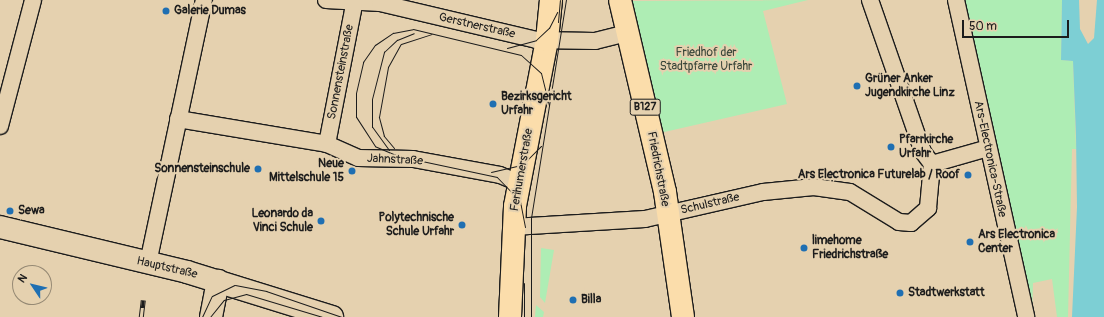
<!DOCTYPE html>
<html>
<head>
<meta charset="utf-8">
<style>
  body { margin:0 }
  #map { position:relative; width:1104px; height:317px; overflow:hidden; background:#e5d1af; font-family:Pangolin,sans-serif }
  div>[style] { position:absolute }
  [style*='--x'] { left:calc(var(--x)*1px); top:calc(var(--y)*1px); width:calc(var(--w)*1px); rotate:calc(var(--a)*1deg) }
  .green>* { inset:0; background:#aeedb4 }
  .water>* { inset:0; background:#7dcfd4 }
  .pier>* { inset:0; background:#e5d1af }
  .roads { filter:drop-shadow(1px 0 #1c1c1c) drop-shadow(-1px 0 #1c1c1c) drop-shadow(0 1px #1c1c1c) drop-shadow(0 -1px #1c1c1c) }
  .street>* { height:16px; margin:-8px; padding:0 8px; transform-origin:8px; border-radius:8px; background:#e5d1af }
  .secondary>* { height:22px; margin:-11px; padding:0 11px; transform-origin:11px; border-radius:11px; background:#e5d1af }
  .primary>* { height:22px; margin:-11px; padding:0 11px; transform-origin:11px; border-radius:11px; background:#fbddab }
  .tram>* { height:1px; margin:-0.5px; padding:0 0.5px; transform-origin:0.5px; border-radius:0.5px; background:#1c1c1c }
  .rail>* { height:4.5px; margin-top:-2.25px; transform-origin:0; background:repeating-linear-gradient(90deg,#e5d1af 0 9px,#1c1c1c 0 18px); box-sizing:border-box; border-block:1px solid #1c1c1c }
  .dots>* { width:11px; height:11px; translate:-50% -50%; box-sizing:border-box; border:2px solid #e5d1af; border-radius:50% }
  span { translate:-50% -50%; white-space:nowrap; text-align:center; line-height:1.15; -webkit-text-stroke:4px #e5d1af; paint-order:stroke }
  .shield-label span { padding:1px 3px; background:#e5d1af; border:1px solid; border-radius:3px; -webkit-text-stroke-width:0 }
  .shield-label { font-size:11px; color:#1c1c1c; font-weight:700 }
  .poi-label { font-size:12px; color:#1c1c1c; font-weight:700 }
  .left { translate:0 -50%; text-align:left }
  .right { translate:-100% -50%; text-align:right }
  .street-label { font-size:12px; color:#1c1c1c }
  .park-label { font-size:12px; color:#39463a }
  .north { position:absolute; left:12px; top:265px; width:40px; height:40px; box-sizing:border-box; background:#e5d1af; border:1px solid #958974; border-radius:50%; rotate:305deg; font-size:11px; font-weight:700; line-height:16px; text-align:center; color:#1c1c1c }
  .north::after { content:''; display:block; margin:auto; width:14px; height:18px; background:#1f6fb2; clip-path:polygon(50% 0,100% 100%,50% 72%,0 100%) }
  .scale { position:absolute; left:962px; top:20px; width:107px; height:18px; box-sizing:border-box; border:2px solid #1c1c1c; border-top:0; padding-left:5px; font-size:12px; line-height:14px; white-space:nowrap; color:#1c1c1c; -webkit-text-stroke:3px #e5d1af; paint-order:stroke }
</style>
</head>
<body>
<div id="map">
  <div class="green">
    <div style="clip-path:polygon(808px 0,763px 11px,787px 104px,660px 133px,630px 1px)"></div>
    <div style="clip-path:polygon(963px 0,1062px 0,1061px 60px,1073px 61px,1076px 149px,1072px 149px,1068px 317px,1057px 317px,1052px 279px,1033px 283px,1032px 317px)"></div>
    <div style="clip-path:polygon(541px 248px,554px 250px,545px 303px,540px 297px)"></div>
    <div style="clip-path:polygon(536px 305px,544px 312px,543px 317px,535px 317px)"></div>
  </div>
  <div class="water">
    <div style="clip-path:polygon(1062px 0,1104px 0,1104px 317px,1072px 317px,1077px 207px,1076px 136px,1073px 61px,1061px 60px)"></div>
  </div>
  <div class="pier">
    <div style="clip-path:polygon(1079px 0,1097px 0,1094px 38px,1088px 44px,1080px 29px)"></div>
  </div>
  <div class="roads">
    <div class="street">
      <div style="--x:326;--y:0;--w:54;--a:3.2"></div>
      <div style="--x:380;--y:3;--w:160;--a:13.3"></div>
      <div style="--x:536;--y:40;--w:59;--a:1"></div>
      <div style="--x:595;--y:41;--w:34;--a:-14"></div>
      <div style="--x:870;--y:0;--w:161;--a:70.8"></div>
      <div style="--x:923;--y:152;--w:15;--a:53"></div>
      <div style="--x:956;--y:0;--w:325;--a:77.5"></div>
      <div style="--x:178;--y:119;--w:151;--a:9.5"></div>
      <div style="--x:327;--y:144;--w:34;--a:24"></div>
      <div style="--x:358;--y:158;--w:55;--a:1"></div>
      <div style="--x:413;--y:159;--w:88;--a:10.4"></div>
      <div style="--x:500;--y:175;--w:21;--a:23"></div>
      <div style="--x:0;--y:126;--w:130;--a:-75.3"></div>
      <div style="--x:327;--y:144;--w:147;--a:-79"></div>
      <div style="--x:932;--y:164;--w:58;--a:-15.9"></div>
      <div style="--x:513;--y:227;--w:132;--a:-3.5"></div>
      <div style="--x:645;--y:219;--w:121;--a:-12.9"></div>
      <div style="--x:763;--y:192;--w:51;--a:-5.6"></div>
      <div style="--x:814;--y:187;--w:36;--a:8"></div>
      <div style="--x:850;--y:192;--w:57;--a:31.5"></div>
      <div style="--x:899;--y:222;--w:12;--a:5"></div>
      <div style="--x:911;--y:223;--w:23;--a:-41"></div>
      <div style="--x:928;--y:208;--w:44;--a:-84.8"></div>
      <div style="--x:148;--y:263;--w:269;--a:-78"></div>
    </div>
    <div class="secondary">
      <div style="--x:0;--y:227;--w:192;--a:13.5"></div>
      <div style="--x:187;--y:272;--w:152;--a:17.2"></div>
      <div style="--x:211;--y:317;--w:37;--a:-79"></div>
    </div>
    <div class="primary">
      <div style="--x:620;--y:0;--w:197;--a:76.8"></div>
      <div style="--x:665;--y:192;--w:126;--a:81.8"></div>
      <div style="--x:510;--y:317;--w:111;--a:-87.4"></div>
      <div style="--x:515;--y:206;--w:169;--a:-79.1"></div>
      <div style="--x:547;--y:40;--w:40;--a:-84.3"></div>
    </div>
  </div>
  <div class="tram">
    <div style="--x:558;--y:22;--w:22;--a:-85"></div>
    <div style="--x:507;--y:48;--w:30;--a:-15"></div>
    <div style="--x:536;--y:40;--w:18;--a:-43"></div>
    <div style="--x:549;--y:28;--w:18;--a:-63"></div>
    <div style="--x:394;--y:148;--w:16;--a:-130"></div>
    <div style="--x:384;--y:136;--w:20;--a:-105"></div>
    <div style="--x:379;--y:117;--w:51;--a:-79.8"></div>
    <div style="--x:388;--y:67;--w:26;--a:-61"></div>
    <div style="--x:401;--y:44;--w:32;--a:-18"></div>
    <div style="--x:389;--y:150;--w:29;--a:-126"></div>
    <div style="--x:372;--y:127;--w:28;--a:-90"></div>
    <div style="--x:372;--y:99;--w:49;--a:-75.7"></div>
    <div style="--x:384;--y:52;--w:18;--a:-43"></div>
    <div style="--x:397;--y:40;--w:18;--a:-22"></div>
    <div style="--x:491;--y:172;--w:32;--a:-13"></div>
    <div style="--x:522;--y:165;--w:27;--a:-45"></div>
    <div style="--x:525;--y:227;--w:26;--a:-101"></div>
    <div style="--x:520;--y:201;--w:33;--a:-134"></div>
    <div style="--x:497;--y:177;--w:101;--a:-168"></div>
    <div style="--x:398;--y:156;--w:25;--a:-157"></div>
    <div style="--x:375;--y:146;--w:35;--a:-123"></div>
    <div style="--x:356;--y:117;--w:24;--a:-90"></div>
    <div style="--x:356;--y:93;--w:32;--a:-77"></div>
    <div style="--x:363;--y:62;--w:21;--a:-55"></div>
    <div style="--x:375;--y:45;--w:22;--a:-34"></div>
    <div style="--x:393;--y:33;--w:20;--a:-11"></div>
    <div style="--x:413;--y:29;--w:111;--a:13.5"></div>
    <div style="--x:521;--y:55;--w:27;--a:42"></div>
    <div style="--x:541;--y:73;--w:33;--a:76"></div>
    <div style="--x:202;--y:317;--w:23;--a:-65"></div>
    <div style="--x:212;--y:296;--w:25;--a:-26"></div>
    <div style="--x:235;--y:285;--w:32;--a:11"></div>
    <div style="--x:266;--y:291;--w:80;--a:18.9"></div>
    <div style="--x:210;--y:317;--w:22;--a:-51"></div>
    <div style="--x:224;--y:300;--w:23;--a:-15"></div>
    <div style="--x:246;--y:294;--w:79;--a:16.8"></div>
    <div style="--x:524;--y:317;--w:34;--a:-90"></div>
    <div style="--x:531;--y:317;--w:99;--a:-90"></div>
    <div style="--x:531;--y:218;--w:221;--a:-80.9"></div>
  </div>
  <div class="rail">
    <div style="--x:141;--y:317;--w:17;--a:-83"></div>
  </div>
  <div class="dots">
    <div style="left:166px;top:11px;background:#1f6fb2"></div>
    <div style="left:857px;top:86px;background:#1f6fb2"></div>
    <div style="left:493px;top:104px;background:#1f6fb2"></div>
    <div style="left:891px;top:147px;background:#1f6fb2"></div>
    <div style="left:258px;top:169px;background:#1f6fb2"></div>
    <div style="left:352px;top:171px;background:#1f6fb2"></div>
    <div style="left:968px;top:175px;background:#1f6fb2"></div>
    <div style="left:10px;top:211px;background:#1f6fb2"></div>
    <div style="left:321px;top:221px;background:#1f6fb2"></div>
    <div style="left:462px;top:225px;background:#1f6fb2"></div>
    <div style="left:970px;top:242px;background:#1f6fb2"></div>
    <div style="left:804px;top:248px;background:#1f6fb2"></div>
    <div style="left:900px;top:293px;background:#1f6fb2"></div>
    <div style="left:573px;top:300px;background:#1f6fb2"></div>
  </div>
  <div class="shield-label">
    <span style="left:645px;top:107px">B127</span>
  </div>
  <div class="poi-label">
    <span class="left" style="left:174px;top:11px">Galerie Dumas</span>
    <span class="left" style="left:865px;top:86px">Grüner Anker<br>Jugendkirche Linz</span>
    <span class="left" style="left:501px;top:104px">Bezirksgericht<br>Urfahr</span>
    <span class="left" style="left:899px;top:147px">Pfarrkirche<br>Urfahr</span>
    <span class="right" style="left:344px;top:171px">Neue<br>Mittelschule 15</span>
    <span class="right" style="left:250px;top:169px">Sonnensteinschule</span>
    <span class="right" style="left:960px;top:175px">Ars Electronica Futurelab / Roof</span>
    <span class="left" style="left:18px;top:211px">Sewa</span>
    <span class="right" style="left:313px;top:221px">Leonardo da<br>Vinci Schule</span>
    <span class="right" style="left:454px;top:225px">Polytechnische<br>Schule Urfahr</span>
    <span class="left" style="left:978px;top:242px">Ars Electronica<br>Center</span>
    <span class="left" style="left:812px;top:248px">limehome<br>Friedrichstraße</span>
    <span class="left" style="left:908px;top:293px">Stadtwerkstatt</span>
    <span class="left" style="left:581px;top:300px">Billa</span>
  </div>
  <div class="street-label">
    <span style="left:477px;top:26px;rotate:13deg">Gerstnerstraße</span>
    <span style="left:341px;top:72px;rotate:-79deg">Sonnensteinstraße</span>
    <span style="left:990px;top:159px;rotate:78deg">Ars-Electronica-Straße</span>
    <span style="left:395px;top:160px;rotate:3deg">Jahnstraße</span>
    <span style="left:658px;top:169px;rotate:79deg">Friedrichstraße</span>
    <span style="left:522px;top:170px;rotate:-80deg">Ferihumerstraße</span>
    <span style="left:710px;top:204px;rotate:-13deg">Schulstraße</span>
    <span style="left:167px;top:268px;rotate:13deg">Hauptstraße</span>
  </div>
  <div class="park-label">
    <span style="left:706px;top:60px">Friedhof der<br>Stadtpfarre Urfahr</span>
  </div>
  <div class="north">N</div>
  <div class="scale">50 m</div>
</div>
</body>
</html>
